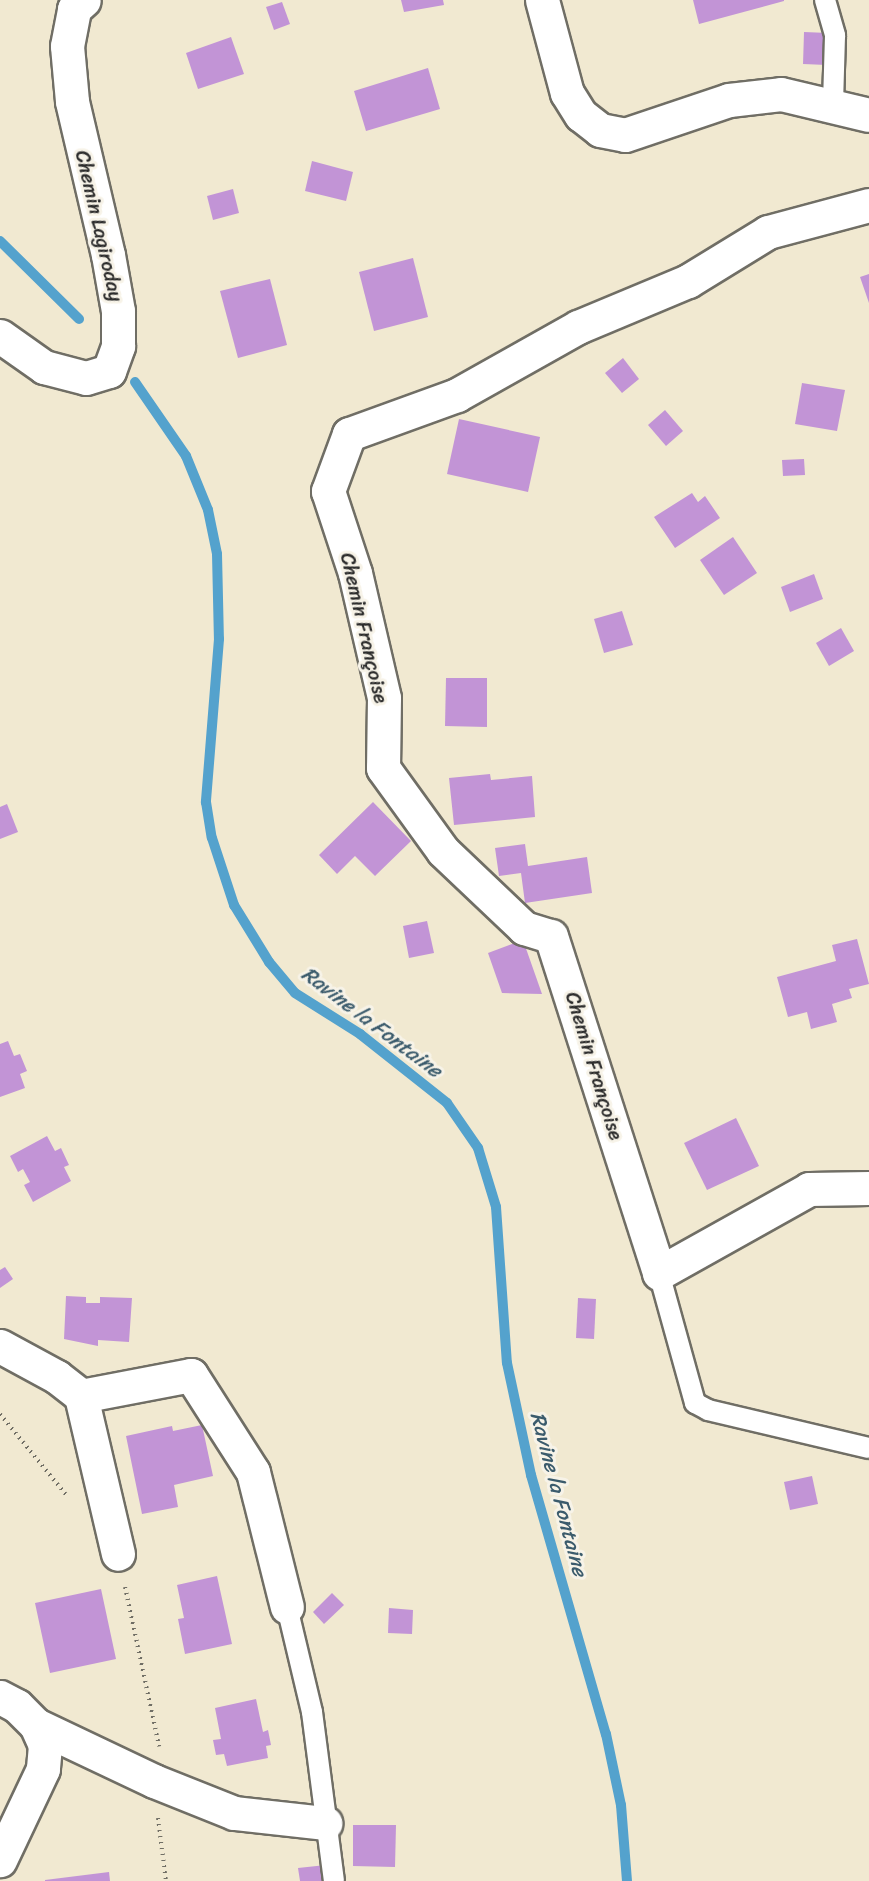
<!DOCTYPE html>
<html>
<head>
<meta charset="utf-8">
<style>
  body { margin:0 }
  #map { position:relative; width:869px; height:1881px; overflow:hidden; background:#f1e9d1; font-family:Sriracha,sans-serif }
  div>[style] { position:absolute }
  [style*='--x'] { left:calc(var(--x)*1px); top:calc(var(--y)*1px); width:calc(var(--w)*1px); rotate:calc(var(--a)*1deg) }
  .stream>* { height:10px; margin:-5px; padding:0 5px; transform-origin:5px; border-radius:5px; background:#54a2cd }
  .building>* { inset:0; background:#c294d6 }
  .path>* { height:4px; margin-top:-2px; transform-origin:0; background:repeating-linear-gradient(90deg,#706e65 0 1.5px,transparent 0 6px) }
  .roads { filter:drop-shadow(2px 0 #706e65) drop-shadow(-2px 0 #706e65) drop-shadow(0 2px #706e65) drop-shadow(0 -2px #706e65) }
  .lane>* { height:20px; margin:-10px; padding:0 10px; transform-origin:10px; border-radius:10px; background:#fff }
  .street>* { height:33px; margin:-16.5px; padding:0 16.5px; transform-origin:16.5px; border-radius:16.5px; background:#fff }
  span { translate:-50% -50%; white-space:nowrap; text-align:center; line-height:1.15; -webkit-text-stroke:6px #f7f3e8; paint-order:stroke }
  .street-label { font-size:20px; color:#2b2b2b }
  .water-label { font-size:21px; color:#3b5b6c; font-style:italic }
</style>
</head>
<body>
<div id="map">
  <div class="stream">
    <div style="--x:0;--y:241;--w:111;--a:44.6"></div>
    <div style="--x:135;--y:382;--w:90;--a:55.4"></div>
    <div style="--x:186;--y:456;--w:58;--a:67.8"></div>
    <div style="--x:208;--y:510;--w:45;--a:78.4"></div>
    <div style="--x:217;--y:554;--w:85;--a:88.7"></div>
    <div style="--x:219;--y:639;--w:164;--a:94.6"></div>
    <div style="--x:206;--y:802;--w:36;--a:81"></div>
    <div style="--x:212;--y:838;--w:71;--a:71.8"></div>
    <div style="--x:234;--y:905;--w:67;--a:58.4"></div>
    <div style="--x:269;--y:962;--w:40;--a:50"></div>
    <div style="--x:295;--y:993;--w:77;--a:32.2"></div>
    <div style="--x:360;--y:1034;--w:111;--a:38.4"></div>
    <div style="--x:447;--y:1103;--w:55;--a:55.4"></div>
    <div style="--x:478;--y:1148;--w:62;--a:73"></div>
    <div style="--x:496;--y:1207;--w:156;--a:86"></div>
    <div style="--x:507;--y:1363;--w:115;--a:77.9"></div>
    <div style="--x:531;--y:1475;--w:270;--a:73.9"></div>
    <div style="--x:606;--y:1734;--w:73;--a:78.1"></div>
    <div style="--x:621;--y:1805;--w:76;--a:85.5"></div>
  </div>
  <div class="building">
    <div style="clip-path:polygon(401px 0,443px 0,444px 5px,404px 12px)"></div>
    <div style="clip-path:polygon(693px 0,784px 0,784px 1px,699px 24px)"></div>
    <div style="clip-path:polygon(282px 2px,290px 24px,274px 30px,266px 7px)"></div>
    <div style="clip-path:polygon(804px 32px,828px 33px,827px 65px,803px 64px)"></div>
    <div style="clip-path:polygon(231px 37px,244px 74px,198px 89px,186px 53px)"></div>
    <div style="clip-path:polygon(428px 68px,440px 109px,366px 131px,354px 91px)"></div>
    <div style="clip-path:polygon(312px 161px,353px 172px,346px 201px,305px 191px)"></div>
    <div style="clip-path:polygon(233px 189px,239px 213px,213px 220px,207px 196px)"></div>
    <div style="clip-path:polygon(413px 258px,428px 317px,374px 331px,359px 272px)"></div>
    <div style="clip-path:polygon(869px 274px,869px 303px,860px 277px)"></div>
    <div style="clip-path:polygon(270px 279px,287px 345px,238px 358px,220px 291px)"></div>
    <div style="clip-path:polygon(623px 358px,639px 379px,622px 393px,605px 373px)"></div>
    <div style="clip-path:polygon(802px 383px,845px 390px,837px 431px,795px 424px)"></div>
    <div style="clip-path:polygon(665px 410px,683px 431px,666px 446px,648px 425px)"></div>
    <div style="clip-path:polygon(459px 419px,540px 437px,528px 492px,447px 474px)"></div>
    <div style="clip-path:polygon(804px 459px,805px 475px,783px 476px,782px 460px)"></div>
    <div style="clip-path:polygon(692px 493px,698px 502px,705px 496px,720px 518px,675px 548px,654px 517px)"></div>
    <div style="clip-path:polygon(733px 537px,757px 573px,724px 595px,700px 560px)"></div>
    <div style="clip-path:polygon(814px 574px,823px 599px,790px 612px,781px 587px)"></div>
    <div style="clip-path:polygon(622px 611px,633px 645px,604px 653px,594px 619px)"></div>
    <div style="clip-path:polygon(841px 628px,854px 651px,829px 666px,816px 643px)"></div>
    <div style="clip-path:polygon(446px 678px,487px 678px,487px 727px,445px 726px)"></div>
    <div style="clip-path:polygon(490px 774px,491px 780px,532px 776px,535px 817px,454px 825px,449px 778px)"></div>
    <div style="clip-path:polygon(373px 802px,411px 841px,375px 876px,355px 856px,337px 874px,319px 855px)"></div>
    <div style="clip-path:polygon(7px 804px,18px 832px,0 839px,0 807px)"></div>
    <div style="clip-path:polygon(525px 844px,528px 866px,587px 857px,592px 893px,525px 903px,521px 873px,499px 876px,495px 848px)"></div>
    <div style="clip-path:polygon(427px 921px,434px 953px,409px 958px,403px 926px)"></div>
    <div style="clip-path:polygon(857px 939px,869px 984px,849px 989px,852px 998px,832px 1004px,837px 1022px,811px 1029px,807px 1012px,788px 1017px,777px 977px,836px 961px,832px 945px)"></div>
    <div style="clip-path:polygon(523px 940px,542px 994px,502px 993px,488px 953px)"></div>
    <div style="clip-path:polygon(8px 1041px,14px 1056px,20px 1054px,27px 1071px,20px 1074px,25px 1088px,0 1097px,0 1044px)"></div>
    <div style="clip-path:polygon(736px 1118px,759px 1166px,707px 1190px,684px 1143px)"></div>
    <div style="clip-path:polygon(47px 1136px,55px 1151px,61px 1148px,69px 1165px,64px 1167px,71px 1181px,33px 1202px,24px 1185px,30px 1182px,23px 1169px,18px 1172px,10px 1156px)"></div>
    <div style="clip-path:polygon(5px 1267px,13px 1279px,0 1288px,0 1270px)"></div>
    <div style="clip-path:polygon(66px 1296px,86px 1297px,86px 1303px,100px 1303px,100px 1297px,132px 1298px,129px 1342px,98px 1340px,98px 1346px,64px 1339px)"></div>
    <div style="clip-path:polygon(578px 1298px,596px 1299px,594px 1339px,576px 1338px)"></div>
    <div style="clip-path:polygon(202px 1425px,213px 1476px,174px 1485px,178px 1507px,142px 1514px,126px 1436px,172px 1426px,173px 1431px)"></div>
    <div style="clip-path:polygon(812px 1476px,818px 1504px,790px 1510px,784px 1482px)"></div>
    <div style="clip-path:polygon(217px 1576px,232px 1644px,185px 1654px,178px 1619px,184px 1618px,177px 1585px)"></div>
    <div style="clip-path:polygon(101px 1589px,116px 1659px,50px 1673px,35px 1603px)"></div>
    <div style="clip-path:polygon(332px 1593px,344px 1605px,324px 1624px,313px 1612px)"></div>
    <div style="clip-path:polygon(389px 1608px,413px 1610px,412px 1634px,388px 1633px)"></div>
    <div style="clip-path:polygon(256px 1699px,263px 1732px,268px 1730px,271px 1745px,266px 1746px,268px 1758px,227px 1766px,224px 1754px,216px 1755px,213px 1740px,221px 1739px,215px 1708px)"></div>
    <div style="clip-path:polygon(353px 1825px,396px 1825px,395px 1867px,353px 1866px)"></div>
    <div style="clip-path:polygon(326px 1865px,328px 1881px,300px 1881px,298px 1868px)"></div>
    <div style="clip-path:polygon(109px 1872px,110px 1881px,45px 1881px,45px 1880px)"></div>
  </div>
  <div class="path">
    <div style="--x:0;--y:1414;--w:107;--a:50.7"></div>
    <div style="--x:125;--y:1587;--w:163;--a:77.9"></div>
    <div style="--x:158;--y:1818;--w:64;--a:82.8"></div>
  </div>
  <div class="roads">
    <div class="lane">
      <div style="--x:825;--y:0;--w:37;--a:74"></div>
      <div style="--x:835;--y:36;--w:69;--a:91.7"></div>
      <div style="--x:659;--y:1273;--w:135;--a:74.5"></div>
      <div style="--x:695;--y:1403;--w:15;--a:28"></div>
      <div style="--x:708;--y:1410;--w:165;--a:13.3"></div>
      <div style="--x:287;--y:1607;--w:108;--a:76.6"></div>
      <div style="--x:312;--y:1712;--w:170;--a:82.6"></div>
    </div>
    <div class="street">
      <div style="--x:542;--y:0;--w:96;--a:75"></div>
      <div style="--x:567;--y:93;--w:26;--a:58"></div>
      <div style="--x:581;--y:115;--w:24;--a:38"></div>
      <div style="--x:600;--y:130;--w:25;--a:11"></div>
      <div style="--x:625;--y:135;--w:110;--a:-18.6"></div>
      <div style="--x:729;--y:100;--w:52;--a:-6.6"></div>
      <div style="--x:781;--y:94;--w:90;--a:13.4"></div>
      <div style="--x:869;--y:205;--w:105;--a:165"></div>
      <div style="--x:768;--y:232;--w:94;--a:148.5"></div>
      <div style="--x:688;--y:281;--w:119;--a:157.3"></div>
      <div style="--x:578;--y:327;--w:139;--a:150.7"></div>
      <div style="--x:457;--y:395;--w:115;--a:160.1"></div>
      <div style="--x:349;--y:434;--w:61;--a:110.2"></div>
      <div style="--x:328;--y:491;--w:86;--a:71.8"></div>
      <div style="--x:355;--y:573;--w:128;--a:76.9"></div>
      <div style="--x:384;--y:698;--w:70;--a:90.8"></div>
      <div style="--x:383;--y:768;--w:102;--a:54.1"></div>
      <div style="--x:443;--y:851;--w:112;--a:43.5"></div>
      <div style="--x:524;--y:928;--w:28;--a:17"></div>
      <div style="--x:551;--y:936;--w:354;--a:72.2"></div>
      <div style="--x:659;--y:1273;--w:172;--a:-29.2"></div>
      <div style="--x:809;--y:1189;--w:60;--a:-1"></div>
      <div style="--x:0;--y:336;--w:54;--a:35.2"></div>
      <div style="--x:44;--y:367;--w:43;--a:14.7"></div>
      <div style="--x:86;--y:378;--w:24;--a:-17"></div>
      <div style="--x:109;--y:371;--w:27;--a:-70"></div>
      <div style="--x:118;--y:346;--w:35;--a:-90"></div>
      <div style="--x:118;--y:311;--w:57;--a:-100.1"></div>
      <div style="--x:108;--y:255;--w:158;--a:-103.2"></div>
      <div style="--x:72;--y:101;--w:55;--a:-95.2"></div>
      <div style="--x:67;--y:46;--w:38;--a:-79"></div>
      <div style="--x:74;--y:9;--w:13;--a:-42"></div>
      <div style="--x:0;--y:1346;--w:65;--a:28.5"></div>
      <div style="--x:57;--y:1377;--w:31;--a:38"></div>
      <div style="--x:81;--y:1396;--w:162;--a:76.8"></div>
      <div style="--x:81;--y:1396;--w:112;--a:-10.8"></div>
      <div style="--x:191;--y:1375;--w:115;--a:57.4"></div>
      <div style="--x:253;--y:1472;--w:139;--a:75.9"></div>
      <div style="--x:0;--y:1697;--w:19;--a:28"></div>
      <div style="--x:17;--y:1706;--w:27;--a:45"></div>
      <div style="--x:36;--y:1725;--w:22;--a:66"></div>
      <div style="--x:45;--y:1745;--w:24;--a:95"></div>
      <div style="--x:43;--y:1769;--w:101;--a:115.3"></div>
      <div style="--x:36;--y:1725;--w:131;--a:25.4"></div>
      <div style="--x:154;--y:1781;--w:86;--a:21.8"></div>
      <div style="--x:234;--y:1813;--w:92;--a:6.3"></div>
    </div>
  </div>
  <div class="street-label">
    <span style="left:99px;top:226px;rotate:77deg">Chemin Lagiroday</span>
    <span style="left:364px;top:628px;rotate:77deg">Chemin Françoise</span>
    <span style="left:594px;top:1066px;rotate:73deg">Chemin Françoise</span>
  </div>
  <div class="water-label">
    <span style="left:372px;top:1022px;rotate:37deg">Ravine la Fontaine</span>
    <span style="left:559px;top:1494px;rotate:75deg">Ravine la Fontaine</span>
  </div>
</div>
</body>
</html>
